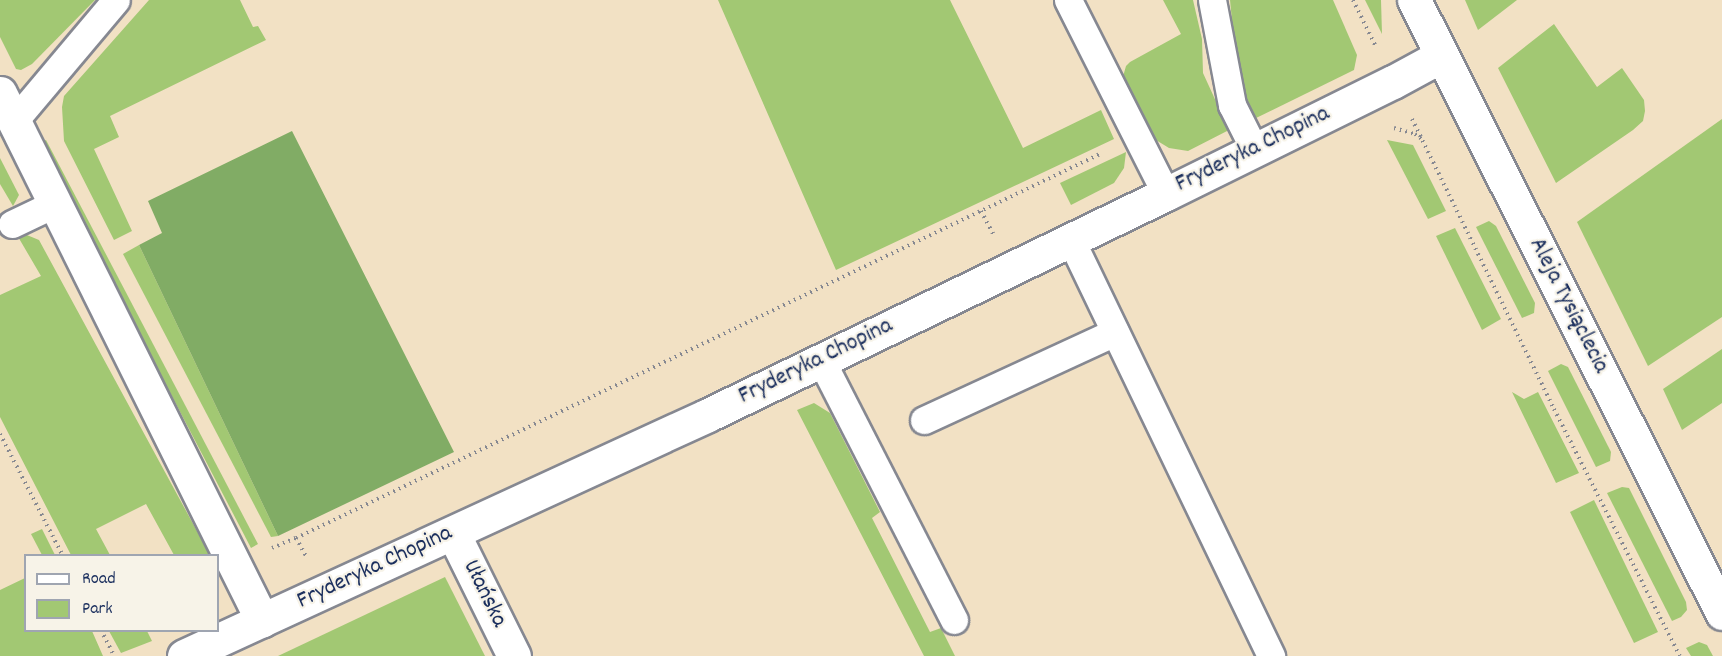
<!DOCTYPE html>
<html>
<head>
<meta charset="utf-8">
<style>
  body { margin:0 }
  #map { position:relative; width:1722px; height:656px; overflow:hidden; background:#f2e1c4; font-family:Dekko,sans-serif }
  div>[style] { position:absolute }
  [style*='--x'] { left:calc(var(--x)*1px); top:calc(var(--y)*1px); width:calc(var(--w)*1px); rotate:calc(var(--a)*1deg) }
  .green>* { inset:0; background:#a2c873 }
  .forest>* { inset:0; background:#81ac65 }
  .path>* { height:4px; margin-top:-2px; transform-origin:0; background:repeating-linear-gradient(90deg,#868891 0 1.5px,transparent 0 6px) }
  .roads { filter:drop-shadow(2px 0 #868891) drop-shadow(-2px 0 #868891) drop-shadow(0 2px #868891) drop-shadow(0 -2px #868891) }
  .service>* { height:27px; margin:-13.5px; padding:0 13.5px; transform-origin:13.5px; border-radius:13.5px; background:#fff }
  .minor>* { height:33px; margin:-16.5px; padding:0 16.5px; transform-origin:16.5px; border-radius:16.5px; background:#fff }
  .tertiary>* { height:33px; margin:-16.5px; padding:0 16.5px; transform-origin:16.5px; border-radius:16.5px; background:#fff }
  span { translate:-50% -50%; white-space:nowrap; text-align:center; line-height:1.15; -webkit-text-stroke:4.5px #f7f3e8; paint-order:stroke }
  .street-label { font-size:24px; color:#1b2f5e }
  .legend { position:absolute; left:24px; top:554px; width:195px; height:78px; box-sizing:border-box; background:#f7f3e8; border:2px solid #9fa5b1; margin:0; padding:8px 10px; list-style:none; font-size:18px; color:#1b2f5e }
  .legend li { display:flex; align-items:center; gap:12px; height:30px }
  .legend b { width:30px; border:2px solid #9fa5b1 }
</style>
</head>
<body>
<div id="map">
  <div class="green">
    <div style="clip-path:polygon(0 0,95px 0,32px 64px,21px 70px,16px 69px,0 37px)"></div>
    <div style="clip-path:polygon(149px 0,240px 0,253px 27px,258px 26px,266px 40px,110px 116px,119px 137px,94px 149px,132px 231px,114px 240px,64px 141px,62px 107px,64px 96px)"></div>
    <div style="clip-path:polygon(718px 0,950px 0,1023px 148px,1101px 110px,1114px 139px,836px 270px)"></div>
    <div style="clip-path:polygon(1163px 0,1193px 0,1202px 39px,1203px 73px,1229px 130px,1188px 151px,1169px 148px,1151px 137px,1122px 80px,1126px 66px,1130px 62px,1181px 34px)"></div>
    <div style="clip-path:polygon(1230px 0,1333px 0,1357px 55px,1354px 70px,1254px 119px,1238px 82px)"></div>
    <div style="clip-path:polygon(1365px 0,1381px 0,1382px 34px)"></div>
    <div style="clip-path:polygon(1465px 0,1517px 0,1478px 30px)"></div>
    <div style="clip-path:polygon(1554px 24px,1597px 87px,1622px 68px,1644px 100px,1645px 111px,1643px 121px,1633px 130px,1556px 183px,1498px 68px)"></div>
    <div style="clip-path:polygon(1722px 119px,1722px 317px,1648px 366px,1577px 222px)"></div>
    <div style="clip-path:polygon(46px 140px,258px 544px,251px 548px,40px 143px)"></div>
    <div style="clip-path:polygon(1387px 140px,1413px 145px,1446px 211px,1428px 219px)"></div>
    <div style="clip-path:polygon(1126px 152px,1124px 168px,1114px 183px,1071px 205px,1060px 183px)"></div>
    <div style="clip-path:polygon(0 158px,19px 195px,13px 206px,0 184px)"></div>
    <div style="clip-path:polygon(1489px 221px,1496px 226px,1535px 303px,1534px 313px,1522px 318px,1476px 227px)"></div>
    <div style="clip-path:polygon(1455px 228px,1501px 319px,1482px 330px,1436px 236px)"></div>
    <div style="clip-path:polygon(22px 233px,39px 240px,210px 555px,174px 555px,146px 504px,96px 529px,110px 555px,71px 555px,0 417px,0 295px,41px 276px,17px 235px)"></div>
    <div style="clip-path:polygon(139px 245px,278px 536px,271px 537px,123px 254px)"></div>
    <div style="clip-path:polygon(1722px 349px,1722px 403px,1682px 430px,1663px 389px)"></div>
    <div style="clip-path:polygon(1561px 364px,1568px 367px,1611px 452px,1610px 461px,1596px 467px,1548px 371px)"></div>
    <div style="clip-path:polygon(1512px 392px,1524px 399px,1538px 392px,1579px 473px,1556px 483px)"></div>
    <div style="clip-path:polygon(814px 403px,830px 413px,880px 512px,872px 518px,930px 632px,941px 628px,955px 656px,924px 656px,797px 410px)"></div>
    <div style="clip-path:polygon(1622px 487px,1629px 488px,1686px 602px,1687px 610px,1681px 617px,1672px 621px,1607px 493px)"></div>
    <div style="clip-path:polygon(1594px 500px,1658px 632px,1634px 643px,1570px 512px)"></div>
    <div style="clip-path:polygon(42px 529px,55px 555px,42px 555px,31px 534px)"></div>
    <div style="clip-path:polygon(445px 577px,485px 656px,278px 656px)"></div>
    <div style="clip-path:polygon(25px 578px,26px 630px,92px 631px,103px 656px,0 656px,0 590px)"></div>
    <div style="clip-path:polygon(109px 631px,147px 631px,152px 641px,121px 653px)"></div>
    <div style="clip-path:polygon(1699px 642px,1707px 645px,1713px 656px,1691px 656px,1686px 648px)"></div>
  </div>
  <div class="forest">
    <div style="clip-path:polygon(292px 131px,454px 452px,278px 536px,139px 245px,162px 233px,148px 201px)"></div>
  </div>
  <div class="path">
    <div style="--x:1353;--y:0;--w:50;--a:63.9"></div>
    <div style="--x:1412;--y:119;--w:323;--a:63.9"></div>
    <div style="--x:1554;--y:409;--w:277;--a:63"></div>
    <div style="--x:1394;--y:128;--w:22;--a:16"></div>
    <div style="--x:1415;--y:134;--w:10;--a:37"></div>
    <div style="--x:981;--y:211;--w:26;--a:62"></div>
    <div style="--x:0;--y:434;--w:137;--a:62.7"></div>
    <div style="--x:296;--y:538;--w:893;--a:-25.53"></div>
    <div style="--x:272;--y:548;--w:26;--a:-23"></div>
    <div style="--x:296;--y:538;--w:21;--a:61"></div>
    <div style="--x:101;--y:630;--w:29;--a:63"></div>
  </div>
  <div class="roads">
    <div class="service">
      <div style="--x:1068;--y:0;--w:217;--a:63.2"></div>
      <div style="--x:1212;--y:0;--w:107;--a:79.2"></div>
      <div style="--x:1232;--y:105;--w:49;--a:63.4"></div>
      <div style="--x:14;--y:121;--w:158;--a:-49.9"></div>
      <div style="--x:12;--y:224;--w:47;--a:-25.5"></div>
      <div style="--x:1070;--y:238;--w:464;--a:64.3"></div>
      <div style="--x:821;--y:360;--w:292;--a:62.9"></div>
      <div style="--x:924;--y:420;--w:210;--a:-24.7"></div>
    </div>
    <div class="minor">
      <div style="--x:0;--y:93;--w:589;--a:63.57"></div>
      <div style="--x:453;--y:533;--w:137;--a:63.6"></div>
      <div style="--x:184;--y:656;--w:577;--a:-24.7"></div>
      <div style="--x:708;--y:415;--w:509;--a:-25.76"></div>
      <div style="--x:1166;--y:194;--w:253;--a:-26.3"></div>
      <div style="--x:1393;--y:82;--w:55;--a:-28.4"></div>
    </div>
    <div class="tertiary">
      <div style="--x:1414;--y:0;--w:686;--a:63.32"></div>
    </div>
  </div>
  <div class="street-label">
    <span style="left:1253px;top:150px;rotate:-26deg">Fryderyka Chopina</span>
    <span style="left:1568px;top:306px;rotate:63deg">Aleja Tysiąclecia</span>
    <span style="left:816px;top:362px;rotate:-26deg">Fryderyka Chopina</span>
    <span style="left:375px;top:568px;rotate:-25deg">Fryderyka Chopina</span>
    <span style="left:484px;top:594px;rotate:64deg">Ułańska</span>
  </div>
  <ul class="legend">
  <li><b style="height:8px;background:#fff"></b>Road</li>
  <li><b style="height:16px;background:#a2c873"></b>Park</li>
  </ul>
</div>
</body>
</html>
